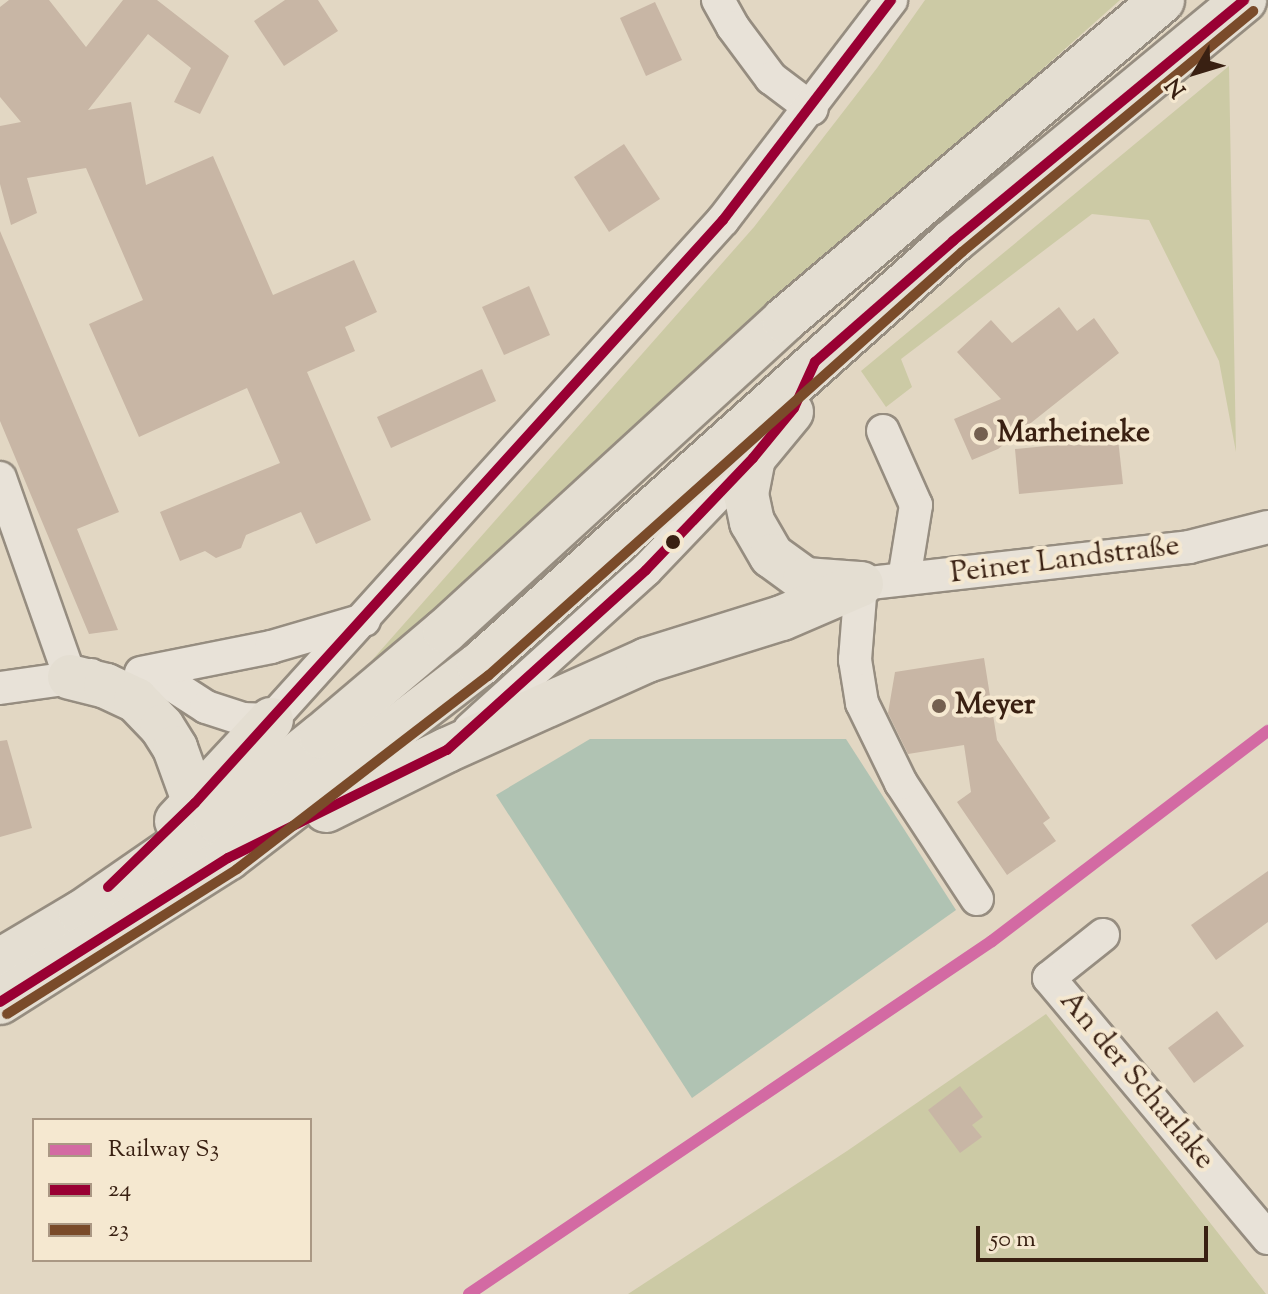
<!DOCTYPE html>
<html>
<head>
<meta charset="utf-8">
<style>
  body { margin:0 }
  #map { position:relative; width:1268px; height:1294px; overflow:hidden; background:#e2d7c3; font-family:"Sorts Mill Goudy",serif }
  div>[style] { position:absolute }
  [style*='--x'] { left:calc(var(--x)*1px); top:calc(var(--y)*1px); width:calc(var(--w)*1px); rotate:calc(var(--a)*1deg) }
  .green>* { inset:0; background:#cccaa5 }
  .water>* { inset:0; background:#b0c3b3 }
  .building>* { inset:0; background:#c8b6a5 }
  .roads { filter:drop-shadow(2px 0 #968d80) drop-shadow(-2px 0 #968d80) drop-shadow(0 2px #968d80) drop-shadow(0 -2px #968d80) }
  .minor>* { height:32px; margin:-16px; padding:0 16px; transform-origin:16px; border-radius:16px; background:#e8e2d8 }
  .highway>* { height:44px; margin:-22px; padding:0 22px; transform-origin:22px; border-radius:22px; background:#e4ded2 }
  .bus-1>* { height:10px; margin:-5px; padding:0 5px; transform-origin:5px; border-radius:5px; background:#903 }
  .bus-2>* { height:10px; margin:-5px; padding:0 5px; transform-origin:5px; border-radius:5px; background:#7a4b2a }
  .rail-1>* { height:12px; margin:-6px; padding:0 6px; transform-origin:6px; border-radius:6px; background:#d36aa3 }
  .dots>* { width:22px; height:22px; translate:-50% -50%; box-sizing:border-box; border:4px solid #f5e8d0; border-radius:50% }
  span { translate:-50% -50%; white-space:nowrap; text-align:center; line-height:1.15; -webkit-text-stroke:8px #f5e8d0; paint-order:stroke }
  .poi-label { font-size:30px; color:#392012; font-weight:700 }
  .left { translate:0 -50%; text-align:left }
  .street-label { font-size:30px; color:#392012 }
  .legend { position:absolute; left:32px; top:1118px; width:280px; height:144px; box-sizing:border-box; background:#f5e8d0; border:2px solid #aa9884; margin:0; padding:10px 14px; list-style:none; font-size:24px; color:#392012 }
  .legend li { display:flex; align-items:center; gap:16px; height:40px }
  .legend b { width:40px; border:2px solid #aa9884 }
  .north { position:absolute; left:1156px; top:32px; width:80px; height:80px; -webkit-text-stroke:6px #f5e8d0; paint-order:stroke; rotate:232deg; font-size:22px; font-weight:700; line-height:32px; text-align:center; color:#392012 }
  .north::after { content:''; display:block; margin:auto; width:28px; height:36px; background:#392012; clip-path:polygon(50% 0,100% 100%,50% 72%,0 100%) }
  .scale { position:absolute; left:976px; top:1226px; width:232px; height:36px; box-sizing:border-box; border:4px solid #392012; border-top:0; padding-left:10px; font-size:24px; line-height:28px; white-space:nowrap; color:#392012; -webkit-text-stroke:6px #f5e8d0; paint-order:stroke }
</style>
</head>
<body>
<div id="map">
  <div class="green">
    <div style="clip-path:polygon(925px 0,1120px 0,351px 684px,754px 227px,877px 68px)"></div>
    <div style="clip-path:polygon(1229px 66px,1236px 452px,1219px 361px,1149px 220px,1092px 214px,901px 359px,912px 387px,886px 407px,861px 371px)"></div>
    <div style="clip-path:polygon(1046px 1014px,1266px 1294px,628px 1294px,847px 1151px)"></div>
  </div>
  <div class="water">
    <div style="clip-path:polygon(590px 739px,846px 739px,956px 910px,692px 1098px,496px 795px)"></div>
  </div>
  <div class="building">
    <div style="clip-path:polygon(9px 0,49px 0,86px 47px,123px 0,157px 0,229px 56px,200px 114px,174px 102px,191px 68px,148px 34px,88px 110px,131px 102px,146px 185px,213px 156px,273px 295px,354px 260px,377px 312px,345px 327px,355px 351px,307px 372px,371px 520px,316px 544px,301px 512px,246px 535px,241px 548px,216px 558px,205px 551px,180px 561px,160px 512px,280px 463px,247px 388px,139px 437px,89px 324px,143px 300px,86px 168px,27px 178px,37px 213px,11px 225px,0 184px,0 126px,21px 122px,0 97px,0 7px)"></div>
    <div style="clip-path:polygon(285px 0,318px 0,338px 31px,284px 66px,254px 21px)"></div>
    <div style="clip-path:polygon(655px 2px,682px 60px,646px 76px,620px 18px)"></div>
    <div style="clip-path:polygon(624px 144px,660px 199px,609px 232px,574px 177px)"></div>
    <div style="clip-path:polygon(0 231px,119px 512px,77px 529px,118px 630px,89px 634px,0 421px)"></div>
    <div style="clip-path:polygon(529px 286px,550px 335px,504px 355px,482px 307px)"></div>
    <div style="clip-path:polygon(1059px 307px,1077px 331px,1094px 318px,1119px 353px,998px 449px,972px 460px,954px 419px,1001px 399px,957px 352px,991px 320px,1012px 343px)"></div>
    <div style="clip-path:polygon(482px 369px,496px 401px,391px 448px,377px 417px)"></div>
    <div style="clip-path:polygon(1118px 439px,1123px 484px,1019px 494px,1015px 449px)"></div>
    <div style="clip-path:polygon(984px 658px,997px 740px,1050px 818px,1043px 823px,1056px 841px,1007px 875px,957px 802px,971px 792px,964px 745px,908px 754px,888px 713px,895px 672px)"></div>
    <div style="clip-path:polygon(7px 740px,32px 828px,0 837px,0 741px)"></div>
    <div style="clip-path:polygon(1268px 871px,1268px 922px,1216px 960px,1191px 925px)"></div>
    <div style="clip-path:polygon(1217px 1011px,1244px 1046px,1194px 1083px,1168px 1048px)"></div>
    <div style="clip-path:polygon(960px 1086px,983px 1117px,972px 1125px,982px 1137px,960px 1153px,928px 1110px)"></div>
  </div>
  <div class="roads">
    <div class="minor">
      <div style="--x:718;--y:0;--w:31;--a:61"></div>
      <div style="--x:733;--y:27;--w:64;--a:53.3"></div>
      <div style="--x:771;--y:78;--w:51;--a:37.1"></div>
      <div style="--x:883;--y:431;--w:81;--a:66"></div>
      <div style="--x:916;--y:505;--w:75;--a:99.2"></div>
      <div style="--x:0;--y:478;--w:211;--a:70.6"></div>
      <div style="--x:152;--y:672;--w:64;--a:32.9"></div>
      <div style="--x:206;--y:707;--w:38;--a:18"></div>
      <div style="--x:242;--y:719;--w:29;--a:2"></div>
      <div style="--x:271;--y:720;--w:674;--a:-47.89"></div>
      <div style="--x:723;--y:220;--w:277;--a:-52.6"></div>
      <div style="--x:141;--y:673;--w:133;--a:-11.3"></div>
      <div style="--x:271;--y:647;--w:97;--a:-16.2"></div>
      <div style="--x:0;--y:688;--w:92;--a:-8.1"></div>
      <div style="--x:470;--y:729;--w:237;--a:-42.1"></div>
      <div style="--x:646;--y:570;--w:155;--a:-46.3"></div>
      <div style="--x:977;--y:899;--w:139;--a:-123.2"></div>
      <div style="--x:901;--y:783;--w:89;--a:-116"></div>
      <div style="--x:862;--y:703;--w:44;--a:-99.2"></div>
      <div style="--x:855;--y:660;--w:76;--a:-85.5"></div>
      <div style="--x:861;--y:584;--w:330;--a:-6.4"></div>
      <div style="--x:1189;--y:547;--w:81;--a:-14.2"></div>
      <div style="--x:1103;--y:935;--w:69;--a:141.5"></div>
      <div style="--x:1049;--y:978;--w:340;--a:49.9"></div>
    </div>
    <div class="highway">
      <div style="--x:791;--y:412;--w:60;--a:129.6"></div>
      <div style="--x:753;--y:458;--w:37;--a:101"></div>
      <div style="--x:746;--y:494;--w:29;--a:78"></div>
      <div style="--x:752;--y:522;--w:39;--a:60"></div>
      <div style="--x:772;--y:556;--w:41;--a:36"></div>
      <div style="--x:805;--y:580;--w:54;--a:4.2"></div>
      <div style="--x:70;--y:677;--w:37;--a:14"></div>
      <div style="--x:106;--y:686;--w:33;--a:25"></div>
      <div style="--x:136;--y:700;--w:37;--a:46"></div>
      <div style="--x:162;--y:727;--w:25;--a:58"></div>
      <div style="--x:175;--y:748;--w:59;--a:70"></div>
      <div style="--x:326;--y:810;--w:135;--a:-26.4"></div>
      <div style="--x:447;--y:750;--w:219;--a:-24.2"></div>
      <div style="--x:647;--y:660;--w:141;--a:-17.3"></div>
      <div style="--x:782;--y:618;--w:86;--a:-23.3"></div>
      <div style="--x:177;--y:821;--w:138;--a:-47.1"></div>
      <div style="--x:0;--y:961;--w:94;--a:-30.7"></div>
      <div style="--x:81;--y:913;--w:164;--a:-34.6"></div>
      <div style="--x:216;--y:820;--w:134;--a:-38.7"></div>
      <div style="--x:321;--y:736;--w:162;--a:-40.3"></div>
      <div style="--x:445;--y:631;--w:460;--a:-42.5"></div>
      <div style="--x:784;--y:320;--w:495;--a:-40.2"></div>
      <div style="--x:0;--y:1002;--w:270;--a:-32.3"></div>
      <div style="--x:228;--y:858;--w:317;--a:-37.6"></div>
      <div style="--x:479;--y:665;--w:636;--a:-41.81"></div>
      <div style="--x:953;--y:241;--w:378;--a:-39.6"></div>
    </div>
  </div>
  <div class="bus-1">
    <div style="--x:108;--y:887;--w:121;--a:-44"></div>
    <div style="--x:195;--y:803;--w:787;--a:-47.83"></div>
    <div style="--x:723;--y:220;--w:277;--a:-52.6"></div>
    <div style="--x:0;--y:1002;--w:270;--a:-32.3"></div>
    <div style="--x:228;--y:858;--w:244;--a:-26.3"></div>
    <div style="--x:447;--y:750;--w:268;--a:-42.1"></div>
    <div style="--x:646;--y:570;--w:155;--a:-46.3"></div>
    <div style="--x:753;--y:458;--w:65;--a:-50.6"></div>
    <div style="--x:794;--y:408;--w:51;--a:-65.5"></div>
    <div style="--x:815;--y:362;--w:184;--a:-41.2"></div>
    <div style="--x:953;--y:241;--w:378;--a:-39.6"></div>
  </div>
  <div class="bus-2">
    <div style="--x:7;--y:1014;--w:272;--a:-32.2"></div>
    <div style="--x:237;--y:869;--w:317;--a:-37.6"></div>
    <div style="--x:488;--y:676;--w:636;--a:-41.81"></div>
    <div style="--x:962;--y:252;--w:378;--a:-39.6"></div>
  </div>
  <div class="rail-1">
    <div style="--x:469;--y:1294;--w:631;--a:-34.02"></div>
    <div style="--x:992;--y:941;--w:347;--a:-37.3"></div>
  </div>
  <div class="dots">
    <div style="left:981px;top:434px;background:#746050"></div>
    <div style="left:673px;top:542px;background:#392012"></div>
    <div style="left:939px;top:706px;background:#746050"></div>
  </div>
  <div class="poi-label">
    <span class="left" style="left:997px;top:434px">Marheineke</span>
    <span class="left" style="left:955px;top:706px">Meyer</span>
  </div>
  <div class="street-label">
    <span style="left:1065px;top:561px;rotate:-7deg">Peiner Landstraße</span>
    <span style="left:1136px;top:1081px;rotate:50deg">An der Scharlake</span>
  </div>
  <ul class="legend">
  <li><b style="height:10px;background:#d36aa3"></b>Railway S3</li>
  <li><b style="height:10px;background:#903"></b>24</li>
  <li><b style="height:10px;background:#7a4b2a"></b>23</li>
  </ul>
  <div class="north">N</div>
  <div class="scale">50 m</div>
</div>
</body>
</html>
